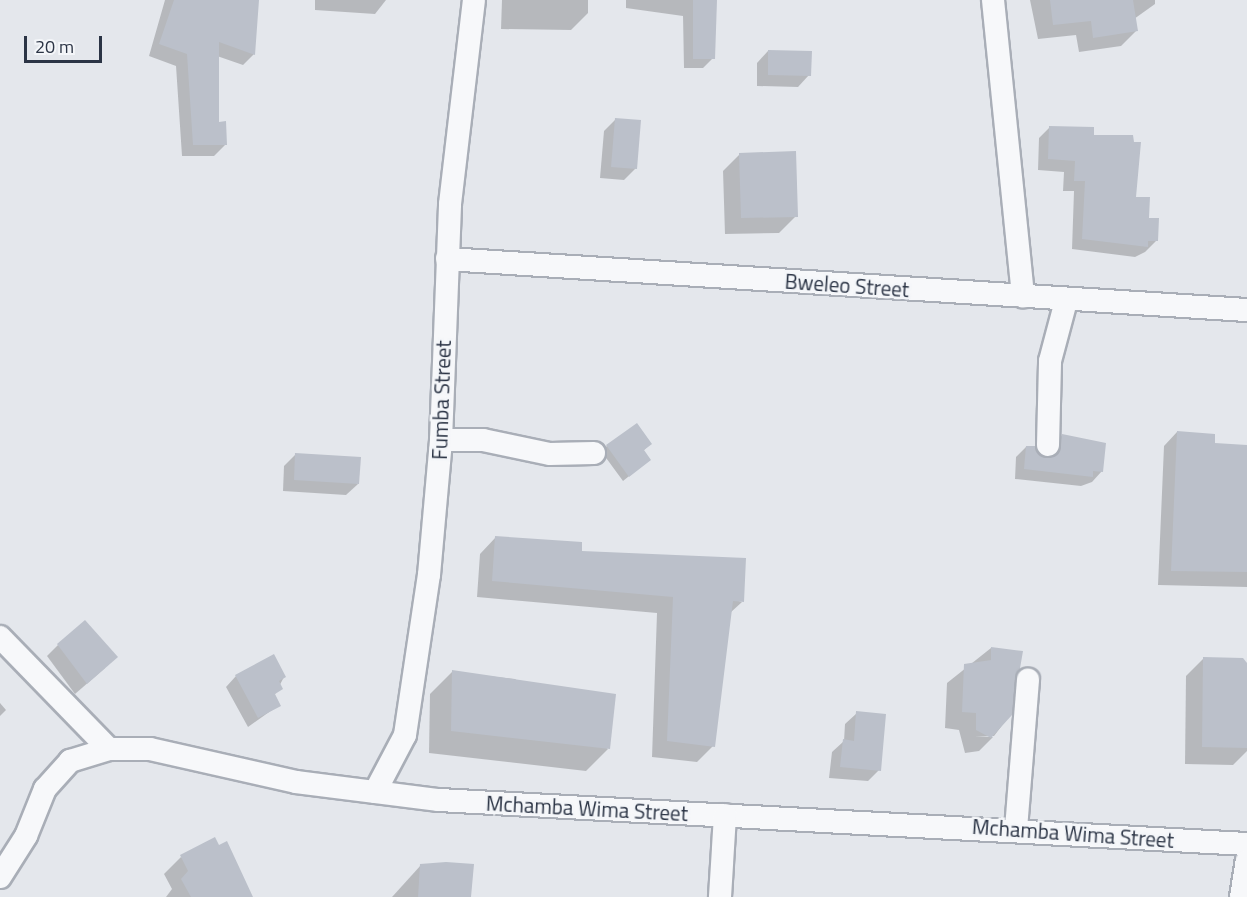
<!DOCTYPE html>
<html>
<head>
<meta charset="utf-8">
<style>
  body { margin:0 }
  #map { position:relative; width:1247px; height:897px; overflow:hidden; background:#e4e7ec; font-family:"Titillium Web",sans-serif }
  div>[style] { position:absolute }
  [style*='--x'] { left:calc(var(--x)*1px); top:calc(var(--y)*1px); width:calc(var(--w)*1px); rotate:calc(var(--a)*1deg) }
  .shadow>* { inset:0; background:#0003 }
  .building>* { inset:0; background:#bbc0ca }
  .roads { filter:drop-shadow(2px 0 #a9aeb7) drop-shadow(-2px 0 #a9aeb7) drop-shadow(0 2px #a9aeb7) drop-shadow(0 -2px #a9aeb7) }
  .minor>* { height:22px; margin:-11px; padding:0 11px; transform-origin:11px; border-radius:11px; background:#f7f8fa }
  span { translate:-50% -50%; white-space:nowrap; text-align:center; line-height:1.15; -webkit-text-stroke:5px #f4f6f9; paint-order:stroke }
  .street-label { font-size:21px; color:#2b3445 }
  .scale { position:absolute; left:24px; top:36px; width:78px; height:27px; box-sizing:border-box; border:3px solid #2b3445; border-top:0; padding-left:8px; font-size:18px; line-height:21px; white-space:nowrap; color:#2b3445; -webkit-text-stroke:4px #f4f6f9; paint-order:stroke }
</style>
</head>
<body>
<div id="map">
  <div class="shadow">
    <div style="clip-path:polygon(165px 0,258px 0,254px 54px,243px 65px,217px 56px,218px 123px,226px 144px,214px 156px,182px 156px,176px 66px,149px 56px)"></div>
    <div style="clip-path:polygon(315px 0,386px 0,375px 14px,315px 10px)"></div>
    <div style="clip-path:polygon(502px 0,588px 0,588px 13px,571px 30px,501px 29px)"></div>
    <div style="clip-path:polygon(626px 0,715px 0,713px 58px,703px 68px,684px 68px,683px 16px,626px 8px)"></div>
    <div style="clip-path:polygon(1030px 0,1155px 0,1155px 4px,1134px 19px,1136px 31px,1121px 46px,1079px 52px,1076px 35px,1038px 39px)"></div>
    <div style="clip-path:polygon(768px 51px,809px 75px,798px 87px,757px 86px,757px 63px)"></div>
    <div style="clip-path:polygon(616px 119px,636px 168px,624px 180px,600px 178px,604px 131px)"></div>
    <div style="clip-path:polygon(1050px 127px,1093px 137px,1147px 219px,1156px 241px,1145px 252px,1135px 257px,1072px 249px,1074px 191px,1063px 191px,1064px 172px,1038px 170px,1039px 138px)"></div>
    <div style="clip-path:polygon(740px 154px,796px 216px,779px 233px,725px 234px,723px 171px)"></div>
    <div style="clip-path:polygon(1177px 432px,1213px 445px,1247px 447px,1247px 587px,1158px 585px,1164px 446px)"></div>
    <div style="clip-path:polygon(1062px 436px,1102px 471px,1092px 482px,1081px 486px,1015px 479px,1016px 457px,1026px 447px,1048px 460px)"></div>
    <div style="clip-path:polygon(650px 444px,643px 451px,649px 460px,623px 481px,601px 451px,607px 446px)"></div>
    <div style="clip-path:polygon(296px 454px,358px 484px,346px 495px,283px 491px,284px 466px)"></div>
    <div style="clip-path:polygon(496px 537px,580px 552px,742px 602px,730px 613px,713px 746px,697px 762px,652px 757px,657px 613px,477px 597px,480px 554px)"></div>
    <div style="clip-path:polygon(58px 645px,105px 668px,75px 694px,47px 656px)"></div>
    <div style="clip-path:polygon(991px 648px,1010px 715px,994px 736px,975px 736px,993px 737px,979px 751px,965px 753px,959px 730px,945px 728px,947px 683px)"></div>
    <div style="clip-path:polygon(1204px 658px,1247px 665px,1247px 751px,1233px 765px,1185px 764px,1186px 676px)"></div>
    <div style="clip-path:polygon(452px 672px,515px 679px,608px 749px,586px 771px,429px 753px,430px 694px)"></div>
    <div style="clip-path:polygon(236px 676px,284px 677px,274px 696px,279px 705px,248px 727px,226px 687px)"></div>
    <div style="clip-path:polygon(0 703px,6px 710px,0 716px)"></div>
    <div style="clip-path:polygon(857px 713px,879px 770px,868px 781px,829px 778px,832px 752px,844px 741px,845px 724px)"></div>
    <div style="clip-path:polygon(181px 857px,251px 897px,166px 897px,172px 889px,164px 874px)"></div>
    <div style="clip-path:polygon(421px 865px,469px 897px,392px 897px)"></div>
  </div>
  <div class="building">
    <div style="clip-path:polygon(174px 0,259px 0,255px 55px,219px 42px,219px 122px,226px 121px,227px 145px,193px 145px,187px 54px,159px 44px)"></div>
    <div style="clip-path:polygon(693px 0,717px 0,715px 59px,693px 59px)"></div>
    <div style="clip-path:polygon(1050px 0,1133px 0,1138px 31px,1093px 38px,1091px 21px,1053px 25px)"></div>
    <div style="clip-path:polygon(768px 50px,812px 51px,811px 76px,768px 75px)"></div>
    <div style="clip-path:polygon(615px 118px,641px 120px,637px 169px,611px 167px)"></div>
    <div style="clip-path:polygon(1049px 126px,1094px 127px,1094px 135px,1133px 135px,1134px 142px,1141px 142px,1136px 197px,1150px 197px,1149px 218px,1159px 218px,1158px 241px,1148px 241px,1148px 247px,1082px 239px,1085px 181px,1074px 181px,1075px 161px,1048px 159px)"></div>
    <div style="clip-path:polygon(796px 151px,798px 217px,741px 218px,739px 153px)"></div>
    <div style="clip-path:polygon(637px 423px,652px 444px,644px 450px,651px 460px,629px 477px,606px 445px)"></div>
    <div style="clip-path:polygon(1177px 431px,1215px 434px,1215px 443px,1247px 445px,1247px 572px,1171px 571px)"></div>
    <div style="clip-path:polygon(1062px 434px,1106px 443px,1103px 472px,1093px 471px,1093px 477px,1024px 469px,1026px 446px,1035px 446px,1042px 457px,1054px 457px)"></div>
    <div style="clip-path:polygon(295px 453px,361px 457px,359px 484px,294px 480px)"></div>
    <div style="clip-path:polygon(495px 536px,582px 542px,582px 551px,746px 558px,744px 602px,733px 601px,715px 747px,667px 741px,673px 597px,492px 581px)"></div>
    <div style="clip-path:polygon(85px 620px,118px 657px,87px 684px,57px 644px)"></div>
    <div style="clip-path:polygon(991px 647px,1023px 651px,1012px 715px,991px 738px,976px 730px,976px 713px,962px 712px,964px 664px,991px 660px)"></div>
    <div style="clip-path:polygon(274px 654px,286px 677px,279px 681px,283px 689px,275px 694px,281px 706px,258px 718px,235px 675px)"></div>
    <div style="clip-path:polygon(1203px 657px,1243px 658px,1247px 663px,1247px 748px,1202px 747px)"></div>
    <div style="clip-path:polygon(452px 670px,616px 694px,610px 749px,451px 731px)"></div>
    <div style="clip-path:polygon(856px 711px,886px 714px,881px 771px,840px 767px,843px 739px,854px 741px)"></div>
    <div style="clip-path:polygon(215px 837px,219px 845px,227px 841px,253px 897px,191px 897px,181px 879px,188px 871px,180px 855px)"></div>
    <div style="clip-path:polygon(446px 862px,474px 864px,471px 897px,418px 897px,420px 864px)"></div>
  </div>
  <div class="roads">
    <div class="minor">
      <div style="--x:993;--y:0;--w:298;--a:84.2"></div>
      <div style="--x:447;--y:259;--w:802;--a:3.65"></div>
      <div style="--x:441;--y:440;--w:42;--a:0"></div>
      <div style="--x:483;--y:440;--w:68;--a:11.8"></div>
      <div style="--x:550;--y:454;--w:44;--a:-1.3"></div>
      <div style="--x:1048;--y:445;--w:84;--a:-88.6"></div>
      <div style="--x:1050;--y:361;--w:62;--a:-75.1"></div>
      <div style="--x:0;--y:637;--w:156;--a:45.8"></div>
      <div style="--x:375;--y:792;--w:64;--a:-62.2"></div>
      <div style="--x:405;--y:735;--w:162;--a:-81.5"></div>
      <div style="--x:429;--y:575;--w:136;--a:-84.9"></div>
      <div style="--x:441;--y:440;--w:236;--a:-87.8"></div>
      <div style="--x:450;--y:204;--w:205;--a:-83.3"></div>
      <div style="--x:1016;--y:829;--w:150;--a:-85.4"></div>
      <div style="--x:0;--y:877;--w:49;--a:-57.6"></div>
      <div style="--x:26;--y:836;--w:51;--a:-68"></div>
      <div style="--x:45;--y:789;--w:38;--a:-48"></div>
      <div style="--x:70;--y:761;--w:41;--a:-17.1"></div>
      <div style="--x:109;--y:749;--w:41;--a:0"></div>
      <div style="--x:150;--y:749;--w:150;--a:12.7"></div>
      <div style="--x:296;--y:782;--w:144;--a:7.2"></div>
      <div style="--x:439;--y:800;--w:809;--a:3.12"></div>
      <div style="--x:720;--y:897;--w:82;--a:-86.5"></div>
      <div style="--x:1241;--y:897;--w:36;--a:-81"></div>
    </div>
  </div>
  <div class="street-label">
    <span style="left:847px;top:285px;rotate:4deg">Bweleo Street</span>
    <span style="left:441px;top:400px;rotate:-88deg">Fumba Street</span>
    <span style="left:587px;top:808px;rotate:3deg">Mchamba Wima Street</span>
    <span style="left:1073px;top:833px;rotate:4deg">Mchamba Wima Street</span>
  </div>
  <div class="scale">20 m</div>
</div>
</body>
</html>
